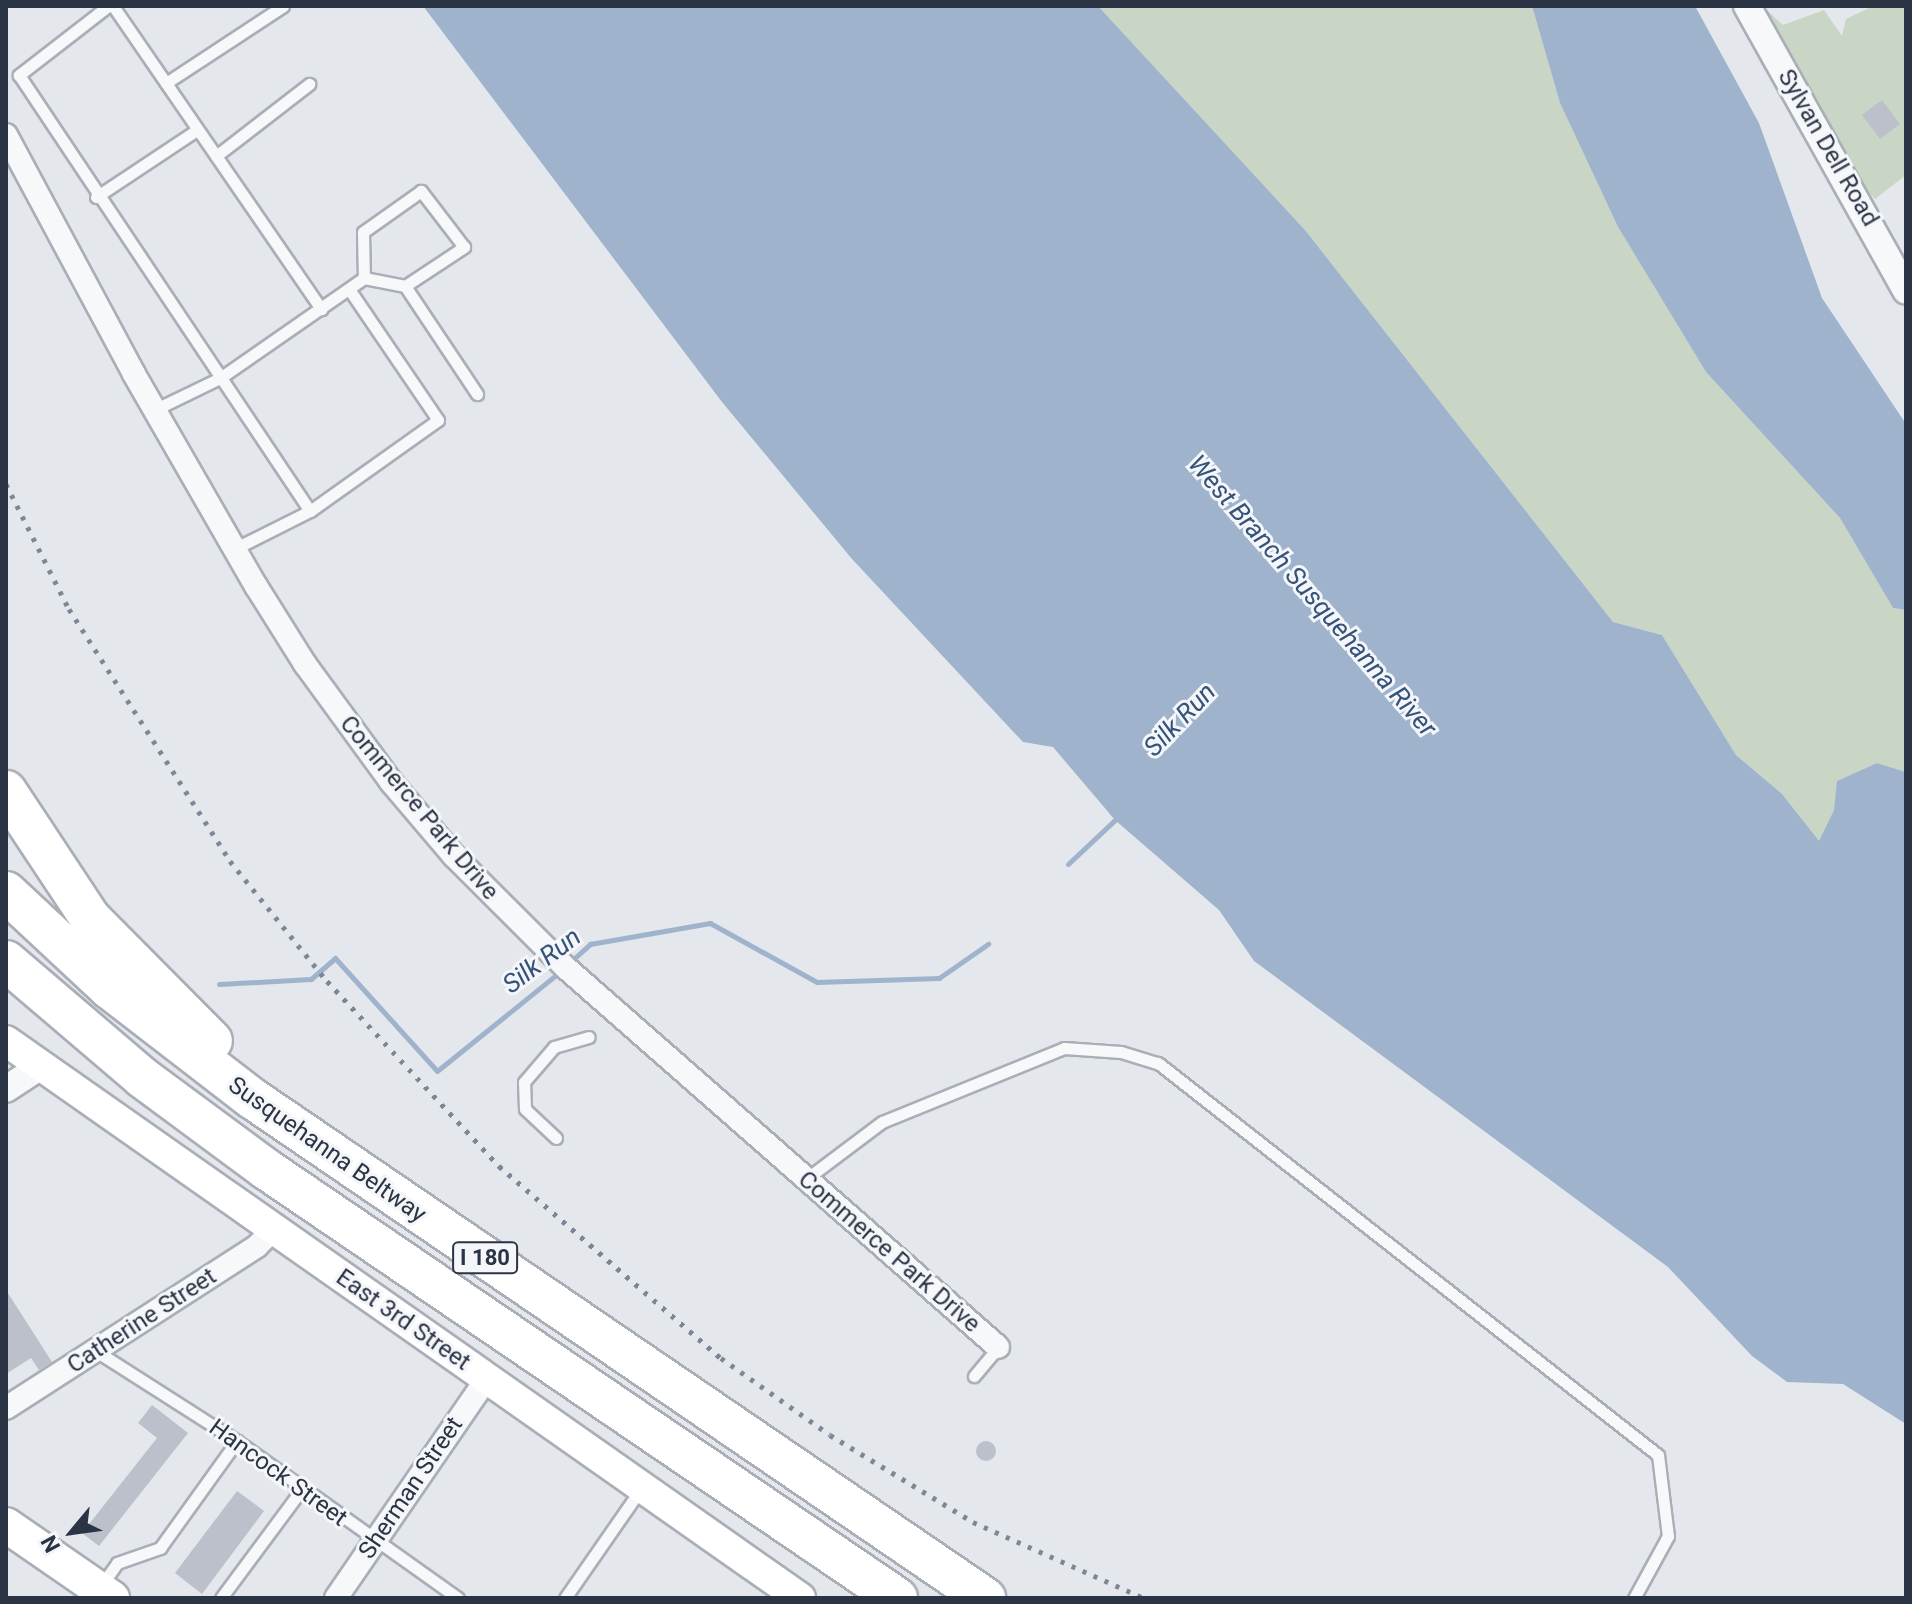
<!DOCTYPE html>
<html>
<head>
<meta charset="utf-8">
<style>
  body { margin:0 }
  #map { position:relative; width:1912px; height:1604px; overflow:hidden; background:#e4e7ec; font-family:Roboto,sans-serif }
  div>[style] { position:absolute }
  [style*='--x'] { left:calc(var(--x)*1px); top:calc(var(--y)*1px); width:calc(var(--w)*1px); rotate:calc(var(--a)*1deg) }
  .green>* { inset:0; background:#c9d6c5 }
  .water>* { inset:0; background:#9fb4cc }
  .stream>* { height:5px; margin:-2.5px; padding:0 2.5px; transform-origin:2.5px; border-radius:2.5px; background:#9fb4cc }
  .building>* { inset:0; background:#bbc0ca }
  .round { border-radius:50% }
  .roads { filter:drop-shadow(2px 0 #a9aeb7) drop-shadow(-2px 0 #a9aeb7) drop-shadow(0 2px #a9aeb7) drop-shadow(0 -2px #a9aeb7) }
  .service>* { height:11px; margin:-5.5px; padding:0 5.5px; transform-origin:5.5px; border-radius:5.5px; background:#f7f8fa }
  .minor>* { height:22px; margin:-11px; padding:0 11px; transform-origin:11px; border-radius:11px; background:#f7f8fa }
  .tertiary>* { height:26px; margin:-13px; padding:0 13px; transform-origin:13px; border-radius:13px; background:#f7f8fa }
  .secondary>* { height:30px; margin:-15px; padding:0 15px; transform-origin:15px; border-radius:15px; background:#fff }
  .primary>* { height:34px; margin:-17px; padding:0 17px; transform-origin:17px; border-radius:17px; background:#fff }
  .motorway>* { height:40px; margin:-20px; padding:0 20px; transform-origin:20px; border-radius:20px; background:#fff }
  .rail>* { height:5px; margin-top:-2.5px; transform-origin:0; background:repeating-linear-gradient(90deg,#7d8696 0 4px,transparent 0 12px) }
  span { translate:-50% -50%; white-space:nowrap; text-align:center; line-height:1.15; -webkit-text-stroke:6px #f4f6f9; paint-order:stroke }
  .shield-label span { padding:2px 6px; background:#f4f6f9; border:2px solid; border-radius:6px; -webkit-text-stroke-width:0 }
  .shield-label { font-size:22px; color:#2b3445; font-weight:700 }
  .street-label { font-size:24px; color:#2b3445 }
  .water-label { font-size:26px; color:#34527a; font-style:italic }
  .frame { position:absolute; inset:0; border:8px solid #2b3445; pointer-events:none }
  .north { position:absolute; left:32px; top:1492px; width:80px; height:80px; -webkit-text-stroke:6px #f4f6f9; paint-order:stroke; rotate:241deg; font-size:22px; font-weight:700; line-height:32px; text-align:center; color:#2b3445 }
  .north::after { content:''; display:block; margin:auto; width:28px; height:36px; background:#2b3445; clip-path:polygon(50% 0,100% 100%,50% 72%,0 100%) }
</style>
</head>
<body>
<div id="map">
  <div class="green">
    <div style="clip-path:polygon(1098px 6px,1532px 6px,1560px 103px,1618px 227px,1706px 372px,1840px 518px,1893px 608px,1906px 610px,1906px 772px,1877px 763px,1838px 781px,1834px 810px,1819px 842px,1782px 794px,1736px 755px,1662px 635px,1613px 622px,1305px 230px)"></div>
    <div style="clip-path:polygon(1762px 6px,1783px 25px,1824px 10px,1842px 36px,1846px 19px,1873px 6px,1906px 6px,1906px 175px,1875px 199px,1856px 180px)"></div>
  </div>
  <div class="water">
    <div style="clip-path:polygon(423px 6px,1098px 6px,1305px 230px,1613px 622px,1662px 635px,1736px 755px,1782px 794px,1819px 841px,1834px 810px,1837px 781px,1877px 763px,1906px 772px,1906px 1424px,1843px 1384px,1787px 1382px,1752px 1356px,1668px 1267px,1254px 961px,1219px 910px,1115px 820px,1053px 747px,1023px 742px,852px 559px,722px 402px)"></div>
    <div style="clip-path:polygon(1532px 6px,1695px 6px,1759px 123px,1822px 298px,1906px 424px,1906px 610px,1893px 608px,1840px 518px,1706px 372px,1618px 227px,1560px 103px)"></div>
  </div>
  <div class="stream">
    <div style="--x:1068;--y:864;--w:67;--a:-43.2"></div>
    <div style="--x:568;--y:964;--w:30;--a:-42"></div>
    <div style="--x:590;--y:944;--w:122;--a:-9.9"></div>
    <div style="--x:710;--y:923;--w:122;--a:28.9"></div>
    <div style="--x:817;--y:982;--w:122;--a:-1.9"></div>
    <div style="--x:939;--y:978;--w:60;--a:-34.8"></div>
    <div style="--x:219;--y:984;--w:92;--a:-3.1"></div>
    <div style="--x:311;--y:979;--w:32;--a:-41"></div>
    <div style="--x:335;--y:958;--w:152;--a:47.9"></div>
    <div style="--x:437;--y:1071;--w:159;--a:-38.9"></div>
  </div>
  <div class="building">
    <div style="clip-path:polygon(1882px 100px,1900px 124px,1880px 139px,1862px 115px)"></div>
    <div style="clip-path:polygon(6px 1290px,52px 1362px,39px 1370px,31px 1358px,6px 1374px)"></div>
    <div style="clip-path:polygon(152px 1405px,188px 1433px,99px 1546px,82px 1533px,157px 1438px,138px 1423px)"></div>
    <div class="round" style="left:976px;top:1441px;width:20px;height:20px"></div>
    <div style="clip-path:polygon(237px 1491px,264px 1511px,202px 1594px,175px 1573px)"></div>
  </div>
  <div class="roads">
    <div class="service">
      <div style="--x:108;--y:6;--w:113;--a:142.2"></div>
      <div style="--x:19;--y:75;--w:524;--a:56.28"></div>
      <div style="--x:113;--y:6;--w:368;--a:55.5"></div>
      <div style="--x:166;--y:83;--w:140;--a:-33.3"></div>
      <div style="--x:216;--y:156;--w:118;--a:-37.7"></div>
      <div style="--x:96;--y:197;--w:121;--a:-33.6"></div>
      <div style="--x:405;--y:286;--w:130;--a:56.3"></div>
      <div style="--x:154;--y:410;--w:73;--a:-25.9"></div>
      <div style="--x:220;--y:378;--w:175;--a:-34.8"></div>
      <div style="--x:364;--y:278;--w:42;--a:11"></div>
      <div style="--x:405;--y:286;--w:71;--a:-33.5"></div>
      <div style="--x:464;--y:247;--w:71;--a:-127.5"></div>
      <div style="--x:421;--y:191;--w:71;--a:144.7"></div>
      <div style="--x:363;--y:232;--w:46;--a:88.8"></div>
      <div style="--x:234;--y:549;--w:85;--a:-26.6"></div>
      <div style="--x:310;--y:511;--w:157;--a:-35.4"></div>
      <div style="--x:438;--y:420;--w:158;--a:-124.2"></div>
      <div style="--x:556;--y:1138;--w:42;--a:-136.9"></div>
      <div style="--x:525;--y:1109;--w:27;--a:-92"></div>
      <div style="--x:524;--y:1082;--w:46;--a:-49.4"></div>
      <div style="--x:554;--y:1047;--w:36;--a:-16"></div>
      <div style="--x:806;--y:1179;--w:95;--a:-36.9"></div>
      <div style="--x:882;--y:1122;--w:196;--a:-22.1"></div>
      <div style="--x:1064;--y:1048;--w:57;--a:4"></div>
      <div style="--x:1121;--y:1052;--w:39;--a:17"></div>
      <div style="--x:1158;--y:1063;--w:635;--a:38.1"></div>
      <div style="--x:1658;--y:1455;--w:82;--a:83"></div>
      <div style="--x:1668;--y:1536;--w:71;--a:118.7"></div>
      <div style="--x:96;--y:1351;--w:167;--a:32.6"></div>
      <div style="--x:237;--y:1441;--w:271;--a:35.4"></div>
      <div style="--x:974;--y:1376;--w:38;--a:-50"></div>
      <div style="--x:101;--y:1586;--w:28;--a:-55"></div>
      <div style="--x:117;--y:1563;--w:46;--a:-19.2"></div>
      <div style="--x:160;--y:1548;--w:132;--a:-54.3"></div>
      <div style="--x:221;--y:1598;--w:136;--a:-53.4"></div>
      <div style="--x:565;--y:1598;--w:131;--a:-55.2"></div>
    </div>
    <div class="minor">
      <div style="--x:6;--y:135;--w:271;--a:61.8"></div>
      <div style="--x:134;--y:374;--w:245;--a:60.1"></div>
      <div style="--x:256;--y:586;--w:92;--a:57.9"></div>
      <div style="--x:305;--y:664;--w:146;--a:53.9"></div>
      <div style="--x:391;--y:782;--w:97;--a:49.6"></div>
      <div style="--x:454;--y:856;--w:157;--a:45"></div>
      <div style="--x:565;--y:967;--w:576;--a:41.27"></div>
      <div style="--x:6;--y:1408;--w:299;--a:-32.8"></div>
      <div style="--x:257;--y:1246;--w:24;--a:-45"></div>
      <div style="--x:336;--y:1598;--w:267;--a:-55.5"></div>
    </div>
    <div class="tertiary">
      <div style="--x:1747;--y:6;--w:326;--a:60.8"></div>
      <div style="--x:6;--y:1089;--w:42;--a:-33.3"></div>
    </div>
    <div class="secondary">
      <div style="--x:6;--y:1041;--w:970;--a:35.05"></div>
    </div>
    <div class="primary">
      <div style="--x:6;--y:1525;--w:129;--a:34.6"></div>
    </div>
    <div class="motorway">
      <div style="--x:6;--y:791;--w:152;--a:56.5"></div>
      <div style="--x:90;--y:918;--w:173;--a:45.2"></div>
      <div style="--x:6;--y:892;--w:142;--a:43"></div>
      <div style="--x:110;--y:989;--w:180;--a:37.6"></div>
      <div style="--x:253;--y:1099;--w:886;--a:34.28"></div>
      <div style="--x:6;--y:961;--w:180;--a:40.5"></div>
      <div style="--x:143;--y:1078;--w:153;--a:36.5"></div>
      <div style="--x:266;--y:1169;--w:763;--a:34.21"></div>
    </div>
  </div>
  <div class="rail">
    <div style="--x:6;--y:484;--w:140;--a:63.3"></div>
    <div style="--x:69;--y:609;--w:299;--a:57.4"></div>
    <div style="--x:230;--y:861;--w:154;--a:51.1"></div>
    <div style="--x:327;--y:981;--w:253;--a:47.1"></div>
    <div style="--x:499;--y:1166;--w:294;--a:40.9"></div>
    <div style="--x:721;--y:1358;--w:133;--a:35.2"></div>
    <div style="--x:830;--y:1435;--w:167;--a:31.3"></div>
    <div style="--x:973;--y:1522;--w:187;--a:24"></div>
  </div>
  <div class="shield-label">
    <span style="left:485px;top:1258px">I 180</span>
  </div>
  <div class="street-label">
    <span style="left:1828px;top:148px;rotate:60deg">Sylvan Dell Road</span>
    <span style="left:419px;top:808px;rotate:50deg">Commerce Park Drive</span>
    <span style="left:327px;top:1150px;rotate:35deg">Susquehanna Beltway</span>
    <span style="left:889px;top:1252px;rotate:41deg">Commerce Park Drive</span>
    <span style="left:403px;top:1320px;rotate:35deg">East 3rd Street</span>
    <span style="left:142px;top:1321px;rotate:-33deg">Catherine Street</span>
    <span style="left:278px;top:1473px;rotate:36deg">Hancock Street</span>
    <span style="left:411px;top:1488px;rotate:-56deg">Sherman Street</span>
  </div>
  <div class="water-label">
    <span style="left:1312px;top:596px;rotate:49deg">West Branch Susquehanna River</span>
    <span style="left:1180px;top:720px;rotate:-46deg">Silk Run</span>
    <span style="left:542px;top:961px;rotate:-37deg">Silk Run</span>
  </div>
  <div class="frame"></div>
  <div class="north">N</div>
</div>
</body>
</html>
